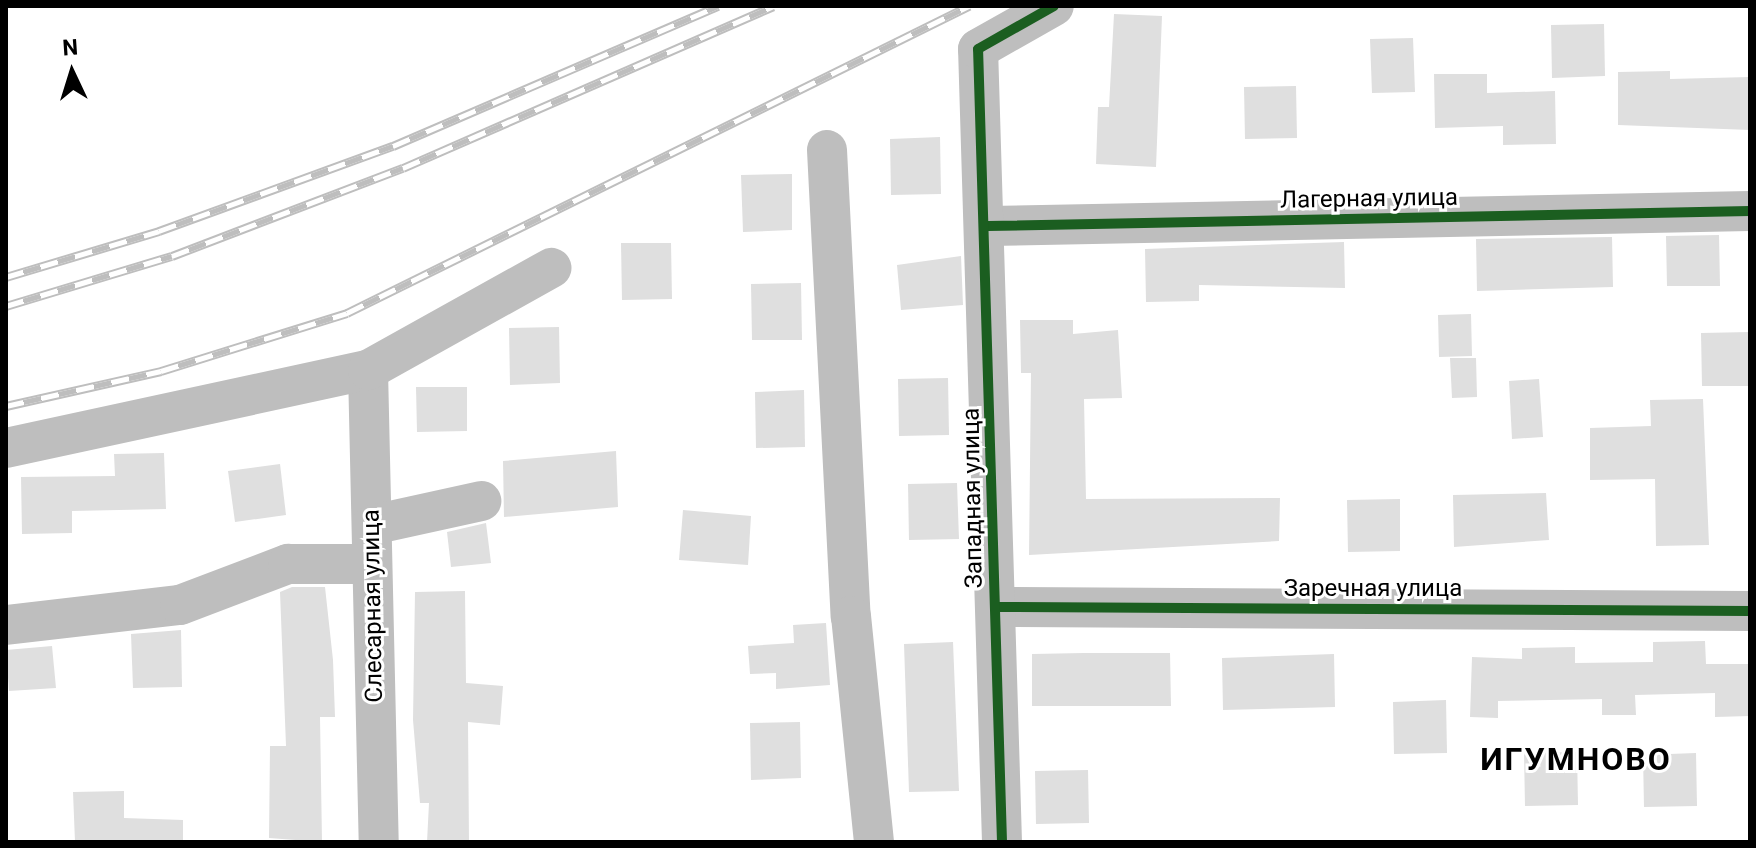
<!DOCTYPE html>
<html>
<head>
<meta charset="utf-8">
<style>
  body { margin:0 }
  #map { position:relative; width:1756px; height:848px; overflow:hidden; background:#fff; font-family:Roboto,sans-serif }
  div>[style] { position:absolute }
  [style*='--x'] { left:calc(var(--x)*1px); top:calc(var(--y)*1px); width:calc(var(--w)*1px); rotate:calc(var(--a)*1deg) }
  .building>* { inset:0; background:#dfdfdf }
  .minor>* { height:40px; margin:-20px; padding:0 20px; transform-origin:20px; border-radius:20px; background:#bebebe }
  .rail>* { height:9px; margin-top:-4.5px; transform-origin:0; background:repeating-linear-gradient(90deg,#fff 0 18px,#bebebe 0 36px); box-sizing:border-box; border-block:2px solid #bebebe }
  .cycleway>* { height:10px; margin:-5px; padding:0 5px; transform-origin:5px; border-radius:5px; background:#1b5e20 }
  span { translate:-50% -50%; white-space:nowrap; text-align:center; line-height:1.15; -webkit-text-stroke:6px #fff; paint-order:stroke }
  .street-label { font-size:24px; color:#000 }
  .district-label { font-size:32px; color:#000; font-weight:700; letter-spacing:2px }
  .frame { position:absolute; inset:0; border:8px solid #000; pointer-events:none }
  .north { position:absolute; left:32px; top:32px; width:80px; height:80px; -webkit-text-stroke:6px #fff; paint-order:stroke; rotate:356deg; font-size:22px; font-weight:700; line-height:32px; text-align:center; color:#000 }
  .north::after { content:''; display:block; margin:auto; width:28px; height:36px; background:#000; clip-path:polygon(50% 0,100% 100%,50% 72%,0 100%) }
</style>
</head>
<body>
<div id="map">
  <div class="building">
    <div style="clip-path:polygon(1114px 14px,1162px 16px,1156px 167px,1096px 164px,1098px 107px,1109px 107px)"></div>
    <div style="clip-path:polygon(1604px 24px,1605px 76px,1552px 78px,1551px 25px)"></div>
    <div style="clip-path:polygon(1413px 38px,1415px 92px,1372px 93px,1370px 39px)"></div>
    <div style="clip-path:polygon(1670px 71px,1670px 79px,1750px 77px,1750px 130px,1618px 125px,1618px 72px)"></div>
    <div style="clip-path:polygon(1434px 74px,1487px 74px,1487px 93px,1555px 91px,1556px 144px,1503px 145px,1503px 126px,1435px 128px)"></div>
    <div style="clip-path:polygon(1296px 86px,1297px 138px,1245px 139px,1244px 87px)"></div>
    <div style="clip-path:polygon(940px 137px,941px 194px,891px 195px,890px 139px)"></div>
    <div style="clip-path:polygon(792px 174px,792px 230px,743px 232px,741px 175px)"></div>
    <div style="clip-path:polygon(1719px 235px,1720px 286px,1667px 286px,1666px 236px)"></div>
    <div style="clip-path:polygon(1612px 237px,1613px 287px,1477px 291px,1476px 239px)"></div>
    <div style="clip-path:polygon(1344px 242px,1345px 288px,1199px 285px,1199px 301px,1146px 302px,1145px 249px)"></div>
    <div style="clip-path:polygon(621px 243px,671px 243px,672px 299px,622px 300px)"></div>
    <div style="clip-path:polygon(961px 256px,963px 305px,901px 310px,897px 265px)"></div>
    <div style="clip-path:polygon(801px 283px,802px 340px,752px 340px,751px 284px)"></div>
    <div style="clip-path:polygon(1471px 314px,1472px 356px,1439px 357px,1438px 315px)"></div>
    <div style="clip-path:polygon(1020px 320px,1073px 320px,1073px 334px,1118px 330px,1122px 398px,1084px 399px,1086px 499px,1280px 498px,1279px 541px,1029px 555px,1031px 373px,1021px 373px)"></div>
    <div style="clip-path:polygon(559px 327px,560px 383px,510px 385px,509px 328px)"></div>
    <div style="clip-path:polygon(1750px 332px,1750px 386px,1702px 386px,1701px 333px)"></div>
    <div style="clip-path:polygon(1450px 358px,1476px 358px,1477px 397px,1452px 398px)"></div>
    <div style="clip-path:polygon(948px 378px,949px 435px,899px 436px,898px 379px)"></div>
    <div style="clip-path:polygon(1539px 379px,1543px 437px,1512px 439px,1509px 381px)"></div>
    <div style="clip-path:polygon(416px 387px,467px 387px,467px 431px,417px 432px)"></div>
    <div style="clip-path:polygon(804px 390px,805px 447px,756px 448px,755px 392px)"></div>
    <div style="clip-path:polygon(1703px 399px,1709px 545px,1656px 546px,1655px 479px,1590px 480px,1590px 428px,1651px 426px,1650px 400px)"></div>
    <div style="clip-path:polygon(616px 451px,618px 507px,504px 517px,503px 461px)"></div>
    <div style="clip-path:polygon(164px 453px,166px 509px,72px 511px,72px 533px,22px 534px,21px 477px,115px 476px,114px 454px)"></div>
    <div style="clip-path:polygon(280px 464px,286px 515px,235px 522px,228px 471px)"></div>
    <div style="clip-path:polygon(957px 483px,959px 539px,909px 540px,908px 484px)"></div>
    <div style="clip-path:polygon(1546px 493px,1549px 540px,1454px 547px,1453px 495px)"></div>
    <div style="clip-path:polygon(1400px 499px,1400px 551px,1348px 552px,1347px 500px)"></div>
    <div style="clip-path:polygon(683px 510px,751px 516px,748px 565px,679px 560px)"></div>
    <div style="clip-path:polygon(486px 523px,491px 563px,451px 567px,447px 532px)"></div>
    <div style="clip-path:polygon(292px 587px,325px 587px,333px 660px,335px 717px,320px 717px,322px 842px,269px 838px,270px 746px,286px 746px,280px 592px)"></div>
    <div style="clip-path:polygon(465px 591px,466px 683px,503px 686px,500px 725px,468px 722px,469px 842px,427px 842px,429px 803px,420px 803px,413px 720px,415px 592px)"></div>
    <div style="clip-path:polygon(826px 623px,830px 685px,776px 689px,776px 673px,750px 674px,748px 646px,794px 643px,793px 625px)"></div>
    <div style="clip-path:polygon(181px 630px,182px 687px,133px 688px,131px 634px)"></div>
    <div style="clip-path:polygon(1705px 641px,1706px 664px,1750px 664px,1750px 716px,1715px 717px,1715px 693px,1635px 695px,1636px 715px,1602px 715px,1602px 699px,1498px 701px,1498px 718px,1470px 717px,1472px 657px,1522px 659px,1522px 648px,1575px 647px,1575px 663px,1653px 662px,1653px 642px)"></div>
    <div style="clip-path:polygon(953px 642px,959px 791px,909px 792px,904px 644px)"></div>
    <div style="clip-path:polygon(52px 646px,56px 688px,9px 691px,6px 650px)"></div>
    <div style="clip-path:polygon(1084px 653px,1170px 653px,1171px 706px,1032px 706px,1032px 654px)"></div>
    <div style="clip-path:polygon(1334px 654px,1335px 707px,1223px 710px,1222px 658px)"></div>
    <div style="clip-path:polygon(1446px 700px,1447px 753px,1394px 754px,1393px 702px)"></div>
    <div style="clip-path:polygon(800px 722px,801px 778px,751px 780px,750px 723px)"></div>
    <div style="clip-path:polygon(1577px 752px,1578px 805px,1525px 806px,1524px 753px)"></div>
    <div style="clip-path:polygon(1696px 753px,1697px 806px,1644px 807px,1643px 755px)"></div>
    <div style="clip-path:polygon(1088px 770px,1089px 823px,1036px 824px,1035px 771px)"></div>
    <div style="clip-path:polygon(124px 791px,124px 818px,183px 820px,183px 842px,75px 842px,73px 792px)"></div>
  </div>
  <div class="minor">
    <div style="--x:827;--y:150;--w:467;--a:87.1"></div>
    <div style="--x:851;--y:616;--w:227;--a:84.2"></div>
    <div style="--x:988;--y:226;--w:762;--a:-1.13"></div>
    <div style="--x:368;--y:370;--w:472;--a:88.7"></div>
    <div style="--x:6;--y:448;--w:370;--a:-12.2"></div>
    <div style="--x:368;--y:370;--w:210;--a:-29.1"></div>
    <div style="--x:372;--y:525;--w:112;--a:-12.4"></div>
    <div style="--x:995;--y:607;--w:755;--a:0.3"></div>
    <div style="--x:6;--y:625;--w:175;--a:-6.6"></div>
    <div style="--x:180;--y:605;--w:116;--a:-20.8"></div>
    <div style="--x:288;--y:564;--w:83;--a:0"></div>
    <div style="--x:1002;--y:842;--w:793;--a:-91.73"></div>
    <div style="--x:978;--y:49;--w:87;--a:-29.5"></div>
  </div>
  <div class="rail">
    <div style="--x:6;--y:277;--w:160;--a:-16.7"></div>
    <div style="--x:159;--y:231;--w:249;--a:-20"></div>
    <div style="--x:393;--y:146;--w:354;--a:-23.3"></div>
    <div style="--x:6;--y:306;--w:173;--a:-16.8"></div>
    <div style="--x:172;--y:256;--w:247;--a:-20.9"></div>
    <div style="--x:403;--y:168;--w:404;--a:-23.6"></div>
    <div style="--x:6;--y:406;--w:159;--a:-12.7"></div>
    <div style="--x:161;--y:371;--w:195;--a:-17.3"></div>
    <div style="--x:347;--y:313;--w:694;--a:-26.27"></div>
  </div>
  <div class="cycleway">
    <div style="--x:988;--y:226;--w:762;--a:-1.13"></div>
    <div style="--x:995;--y:607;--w:755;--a:0.3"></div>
    <div style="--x:1002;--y:842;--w:793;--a:-91.73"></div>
    <div style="--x:978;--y:49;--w:87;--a:-29.5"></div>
  </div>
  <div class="street-label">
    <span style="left:1369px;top:199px;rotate:-1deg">Лагерная улица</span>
    <span style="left:973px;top:498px;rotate:-91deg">Западная улица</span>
    <span style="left:1373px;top:589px">Заречная улица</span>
    <span style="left:373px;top:606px;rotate:-91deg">Слесарная улица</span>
  </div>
  <div class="district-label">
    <span style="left:1576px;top:759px">ИГУМНОВО</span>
  </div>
  <div class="frame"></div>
  <div class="north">N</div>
</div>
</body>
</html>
